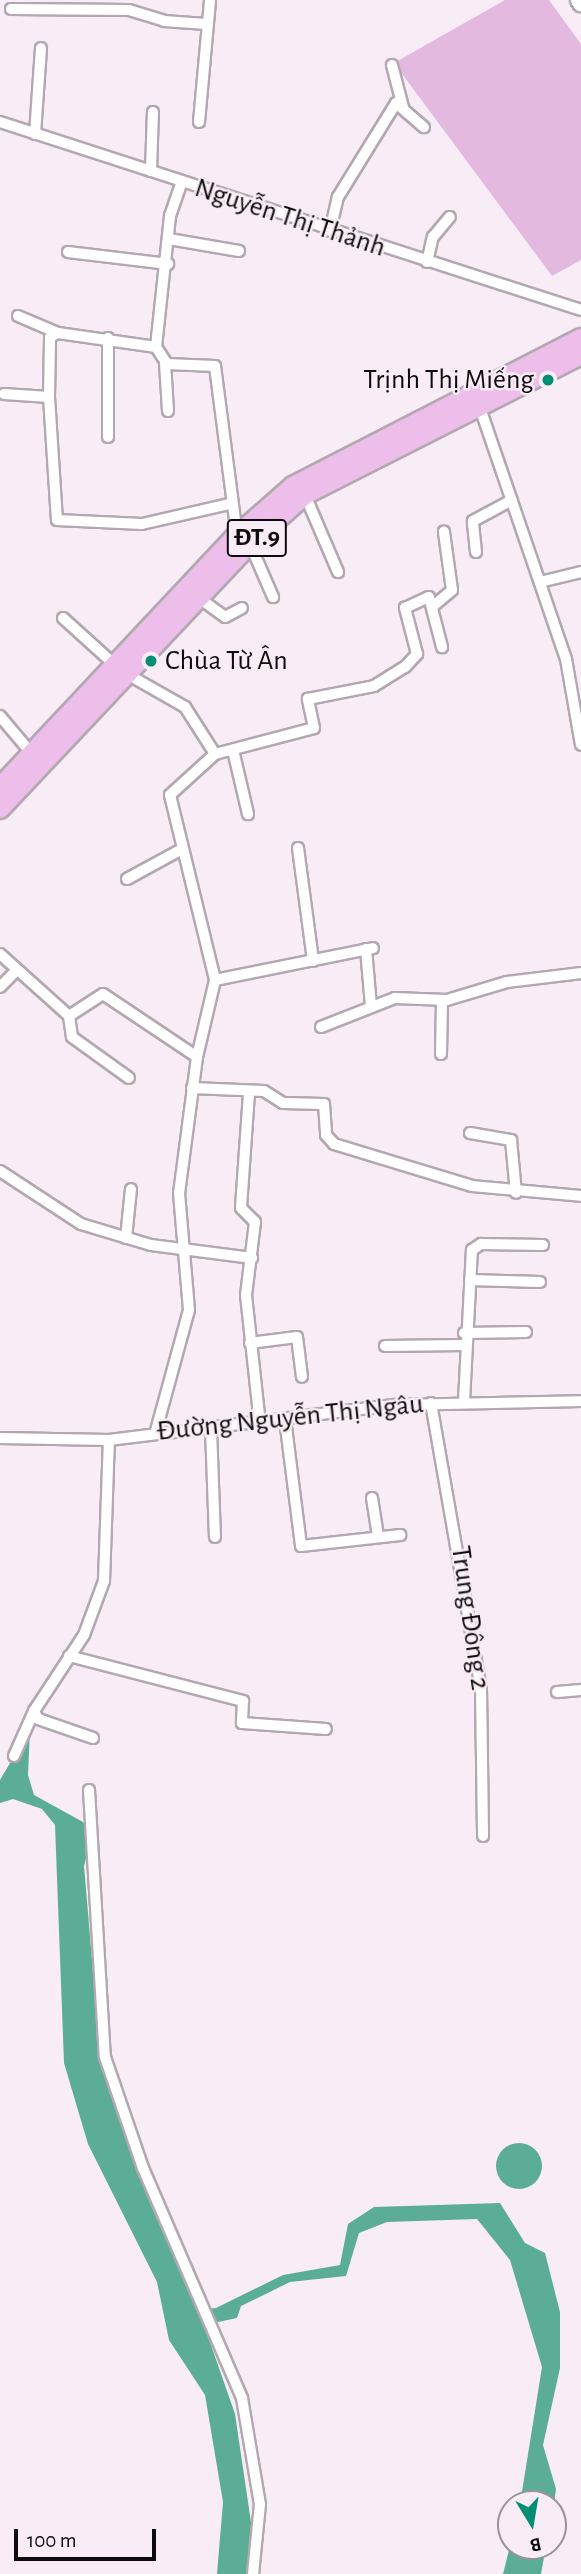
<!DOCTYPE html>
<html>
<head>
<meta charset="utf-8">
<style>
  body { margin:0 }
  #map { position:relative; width:581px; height:2574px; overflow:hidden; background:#f8ecf6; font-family:"Alegreya Sans",sans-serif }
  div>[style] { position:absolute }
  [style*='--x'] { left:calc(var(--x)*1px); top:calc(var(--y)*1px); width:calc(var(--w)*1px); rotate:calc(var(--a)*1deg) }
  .green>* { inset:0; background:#e4b9df }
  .water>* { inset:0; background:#5cad98 }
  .round { border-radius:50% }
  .roads { filter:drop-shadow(2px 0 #b3a8b1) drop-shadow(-2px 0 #b3a8b1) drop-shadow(0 2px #b3a8b1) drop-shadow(0 -2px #b3a8b1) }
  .minor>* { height:10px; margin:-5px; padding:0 5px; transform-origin:5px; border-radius:5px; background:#fff }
  .secondary>* { height:16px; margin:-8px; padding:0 8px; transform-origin:8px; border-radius:8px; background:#fff }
  .primary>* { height:18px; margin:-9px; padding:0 9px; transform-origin:9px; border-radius:9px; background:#eebeea }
  .dots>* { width:19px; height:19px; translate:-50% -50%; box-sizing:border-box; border:4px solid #f8ecf6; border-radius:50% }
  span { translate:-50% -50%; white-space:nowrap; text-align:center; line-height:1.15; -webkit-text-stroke:5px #f8ecf6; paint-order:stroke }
  .shield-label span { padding:2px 5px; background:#f8ecf6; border:2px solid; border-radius:5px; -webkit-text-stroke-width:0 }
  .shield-label { font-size:26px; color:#0e0b0e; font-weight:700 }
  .street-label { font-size:28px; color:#0e0b0e }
  .poi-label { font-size:28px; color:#0e0b0e }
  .right { translate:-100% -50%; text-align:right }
  .left { translate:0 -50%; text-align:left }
  .north { position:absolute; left:497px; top:2490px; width:70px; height:70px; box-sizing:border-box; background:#f8ecf6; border:2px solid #9a9299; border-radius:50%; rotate:169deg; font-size:19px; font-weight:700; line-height:28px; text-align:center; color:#0e0b0e }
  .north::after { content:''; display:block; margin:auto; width:24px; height:32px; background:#028d74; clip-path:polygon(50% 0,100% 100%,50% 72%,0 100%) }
  .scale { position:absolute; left:14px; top:2529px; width:142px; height:32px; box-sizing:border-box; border:4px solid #0e0b0e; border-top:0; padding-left:9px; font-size:21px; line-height:24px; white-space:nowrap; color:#0e0b0e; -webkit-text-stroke:5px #f8ecf6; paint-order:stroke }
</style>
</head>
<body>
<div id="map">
  <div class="green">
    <div style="clip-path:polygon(505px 0,549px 0,581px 44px,581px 260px,552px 276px,394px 63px)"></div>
  </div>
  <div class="water">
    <div style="clip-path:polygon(30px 1729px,28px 1775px,34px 1795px,83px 1822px,92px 1836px,84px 1866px,100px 2053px,150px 2203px,197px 2310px,216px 2308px,283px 2275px,340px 2265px,348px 2224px,374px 2207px,500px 2203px,525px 2243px,545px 2253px,560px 2312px,560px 2368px,543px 2445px,556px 2489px,553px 2511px,553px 2504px,520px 2504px,542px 2367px,510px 2260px,477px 2219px,387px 2222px,359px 2233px,346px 2276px,290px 2282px,241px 2306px,237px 2318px,204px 2325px,235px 2414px,252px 2529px,248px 2574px,217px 2574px,223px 2502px,205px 2395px,169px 2340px,157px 2282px,88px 2144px,64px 2063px,55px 1825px,42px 1809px,13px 1799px,0 1803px,0 1780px)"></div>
    <div class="round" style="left:496px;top:2143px;width:46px;height:46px"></div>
    <div style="clip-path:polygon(511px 2542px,546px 2546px,541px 2574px,503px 2574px)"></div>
  </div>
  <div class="roads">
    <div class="minor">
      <div style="--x:11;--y:9;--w:118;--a:0.5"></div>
      <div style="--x:129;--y:10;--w:37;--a:17"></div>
      <div style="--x:164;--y:21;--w:42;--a:4.1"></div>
      <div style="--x:392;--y:65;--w:43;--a:75.3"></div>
      <div style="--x:0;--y:122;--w:611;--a:17.93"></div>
      <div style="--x:199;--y:122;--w:122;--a:-84.8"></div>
      <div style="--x:35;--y:134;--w:86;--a:-86"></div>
      <div style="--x:151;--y:171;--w:59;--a:-88.1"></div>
      <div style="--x:330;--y:231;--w:35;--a:-77"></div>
      <div style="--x:338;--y:197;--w:110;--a:-58.3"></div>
      <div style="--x:396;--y:103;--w:37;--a:41"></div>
      <div style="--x:169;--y:239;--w:71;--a:9.7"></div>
      <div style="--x:68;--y:252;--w:101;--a:6.8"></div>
      <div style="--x:427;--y:262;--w:26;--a:-77"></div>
      <div style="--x:433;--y:237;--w:26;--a:-50"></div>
      <div style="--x:18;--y:316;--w:43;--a:23"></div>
      <div style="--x:58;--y:333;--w:99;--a:8.1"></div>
      <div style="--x:156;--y:347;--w:132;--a:-83.9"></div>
      <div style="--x:170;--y:216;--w:34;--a:-71"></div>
      <div style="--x:156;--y:347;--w:20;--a:57"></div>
      <div style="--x:167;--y:364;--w:48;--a:2.4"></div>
      <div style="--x:215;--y:366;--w:170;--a:82.6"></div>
      <div style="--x:165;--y:363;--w:48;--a:86.4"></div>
      <div style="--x:4;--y:394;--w:45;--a:3.8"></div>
      <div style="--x:49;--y:397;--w:60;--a:-89"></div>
      <div style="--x:50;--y:337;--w:9;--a:-27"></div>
      <div style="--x:49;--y:397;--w:123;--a:86.3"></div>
      <div style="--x:57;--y:520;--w:85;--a:2.7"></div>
      <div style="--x:142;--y:524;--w:89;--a:-12.9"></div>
      <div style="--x:479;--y:405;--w:268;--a:71.1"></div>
      <div style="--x:566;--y:659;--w:87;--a:80.1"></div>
      <div style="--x:108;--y:437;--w:99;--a:-90"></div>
      <div style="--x:305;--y:495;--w:84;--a:66.8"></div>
      <div style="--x:250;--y:544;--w:58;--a:66.5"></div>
      <div style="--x:476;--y:552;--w:31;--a:-96"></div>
      <div style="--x:473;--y:521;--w:44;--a:-28.3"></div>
      <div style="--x:540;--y:582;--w:42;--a:-13.7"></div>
      <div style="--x:199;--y:598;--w:32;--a:36"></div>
      <div style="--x:225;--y:617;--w:19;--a:-28"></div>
      <div style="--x:432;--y:607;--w:26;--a:-40"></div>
      <div style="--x:452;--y:590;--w:59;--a:-97.9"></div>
      <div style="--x:63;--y:618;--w:70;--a:42.1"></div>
      <div style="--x:127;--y:674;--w:67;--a:29.6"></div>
      <div style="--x:185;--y:707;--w:56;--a:57.4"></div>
      <div style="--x:215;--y:754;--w:102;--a:-14.7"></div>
      <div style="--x:314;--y:728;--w:30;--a:-102"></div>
      <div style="--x:308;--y:699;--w:67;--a:-11.1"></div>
      <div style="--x:374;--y:686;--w:36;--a:-32"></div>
      <div style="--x:405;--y:667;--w:18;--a:-47"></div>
      <div style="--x:417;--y:654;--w:48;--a:-104.6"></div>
      <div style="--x:405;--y:608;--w:26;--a:-25"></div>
      <div style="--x:429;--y:597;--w:52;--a:75.4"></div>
      <div style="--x:0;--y:716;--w:50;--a:49.9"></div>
      <div style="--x:233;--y:750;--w:66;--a:76.8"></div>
      <div style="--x:215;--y:754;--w:61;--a:137.7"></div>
      <div style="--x:170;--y:795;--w:190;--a:76.3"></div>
      <div style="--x:298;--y:848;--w:114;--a:82.4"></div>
      <div style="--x:127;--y:879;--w:63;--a:-28.6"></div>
      <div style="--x:366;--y:949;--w:57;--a:85"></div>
      <div style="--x:0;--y:954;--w:93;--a:41.9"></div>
      <div style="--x:69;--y:1016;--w:40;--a:-32.9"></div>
      <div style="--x:103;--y:994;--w:113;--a:33.8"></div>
      <div style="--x:197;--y:1057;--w:137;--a:97.5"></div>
      <div style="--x:179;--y:1193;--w:117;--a:85.1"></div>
      <div style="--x:189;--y:1310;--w:125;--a:105.3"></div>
      <div style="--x:0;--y:987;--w:24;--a:-45"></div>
      <div style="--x:69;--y:1016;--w:21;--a:82"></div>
      <div style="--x:72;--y:1037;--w:70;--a:35.7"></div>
      <div style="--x:321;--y:1027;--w:79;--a:-21.4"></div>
      <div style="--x:395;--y:998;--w:52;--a:2.2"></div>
      <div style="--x:447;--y:1000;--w:63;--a:-16.7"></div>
      <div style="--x:507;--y:982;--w:75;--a:-6.9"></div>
      <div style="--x:441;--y:1054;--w:54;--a:-88.9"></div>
      <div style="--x:197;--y:1057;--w:79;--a:-76.8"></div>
      <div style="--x:215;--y:980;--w:161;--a:-11.4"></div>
      <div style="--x:192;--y:1088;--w:72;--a:2.4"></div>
      <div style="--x:264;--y:1091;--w:22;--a:32"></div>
      <div style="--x:283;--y:1103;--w:41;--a:1.4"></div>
      <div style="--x:324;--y:1104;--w:31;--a:86"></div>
      <div style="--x:326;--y:1135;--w:12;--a:48"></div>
      <div style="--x:334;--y:1144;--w:144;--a:16.9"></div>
      <div style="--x:472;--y:1186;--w:109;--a:5.2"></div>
      <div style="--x:249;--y:1093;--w:115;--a:94"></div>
      <div style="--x:241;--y:1208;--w:20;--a:45"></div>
      <div style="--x:255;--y:1222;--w:74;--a:97"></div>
      <div style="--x:246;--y:1295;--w:129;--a:83.8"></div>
      <div style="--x:470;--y:1133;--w:42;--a:9.7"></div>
      <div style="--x:511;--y:1140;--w:53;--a:84.6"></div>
      <div style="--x:0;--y:1171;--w:97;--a:33.2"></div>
      <div style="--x:81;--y:1224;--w:73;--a:16.7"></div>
      <div style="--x:151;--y:1245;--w:102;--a:7.3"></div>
      <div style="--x:126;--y:1238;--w:49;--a:-84.2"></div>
      <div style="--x:470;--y:1280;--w:70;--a:1.6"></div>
      <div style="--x:464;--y:1333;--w:62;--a:-0.9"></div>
      <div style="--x:250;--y:1343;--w:47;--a:-7.3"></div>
      <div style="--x:297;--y:1337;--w:40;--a:82.9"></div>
      <div style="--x:385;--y:1346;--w:79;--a:-0.7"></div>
      <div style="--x:464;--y:1401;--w:151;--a:-87"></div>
      <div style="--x:472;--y:1250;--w:11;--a:-34"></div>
      <div style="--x:481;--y:1244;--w:62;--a:0.9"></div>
      <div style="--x:431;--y:1403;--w:290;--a:80.1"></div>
      <div style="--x:481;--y:1689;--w:147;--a:89.2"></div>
      <div style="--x:285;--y:1419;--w:128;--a:82.8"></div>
      <div style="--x:301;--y:1546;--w:100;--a:-6.3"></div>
      <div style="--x:211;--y:1429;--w:108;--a:87.9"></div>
      <div style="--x:0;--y:1438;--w:109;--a:1.1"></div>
      <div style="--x:109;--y:1440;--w:289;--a:-7"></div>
      <div style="--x:396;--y:1405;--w:185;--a:-1.2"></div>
      <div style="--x:372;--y:1498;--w:39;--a:81"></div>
      <div style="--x:69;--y:1656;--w:180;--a:14.5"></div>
      <div style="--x:243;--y:1701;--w:22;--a:93"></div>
      <div style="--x:242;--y:1723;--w:84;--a:4.1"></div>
      <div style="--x:557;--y:1692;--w:24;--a:-5"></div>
      <div style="--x:93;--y:1738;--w:58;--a:-160.9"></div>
      <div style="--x:38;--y:1719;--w:9;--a:-117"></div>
      <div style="--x:34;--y:1711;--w:91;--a:-56.7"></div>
      <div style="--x:84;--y:1635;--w:58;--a:-69.7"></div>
      <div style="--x:104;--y:1581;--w:141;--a:-88"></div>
      <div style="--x:14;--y:1756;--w:49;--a:-66"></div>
      <div style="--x:89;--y:1790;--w:267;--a:86.6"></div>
      <div style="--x:105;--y:2057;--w:117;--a:71.1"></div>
      <div style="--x:143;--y:2168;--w:250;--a:66.7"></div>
      <div style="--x:242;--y:2398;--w:108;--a:80.4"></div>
      <div style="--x:260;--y:2504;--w:70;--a:95.7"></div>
    </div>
    <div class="secondary">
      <div style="--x:579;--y:0;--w:4;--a:56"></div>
    </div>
    <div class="primary">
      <div style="--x:0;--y:787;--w:346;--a:-46.8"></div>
      <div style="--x:237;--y:535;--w:74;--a:-41.2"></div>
      <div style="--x:293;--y:486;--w:324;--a:-27.2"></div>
      <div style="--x:0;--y:809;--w:364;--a:-46.7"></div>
      <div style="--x:250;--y:544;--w:74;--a:-41.7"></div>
      <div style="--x:305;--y:495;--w:309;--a:-26.9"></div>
    </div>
  </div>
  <div class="dots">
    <div style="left:548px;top:380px;background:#028d74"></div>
    <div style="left:151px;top:661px;background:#028d74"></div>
  </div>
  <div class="shield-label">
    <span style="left:257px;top:538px">ĐT.9</span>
  </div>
  <div class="street-label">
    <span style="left:290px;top:218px;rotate:18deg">Nguyễn Thị Thảnh</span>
    <span style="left:290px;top:1418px;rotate:-6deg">Đường Nguyễn Thị Ngâu</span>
    <span style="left:470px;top:1618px;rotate:82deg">Trung Đông 2</span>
  </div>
  <div class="poi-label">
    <span class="right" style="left:534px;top:380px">Trịnh Thị Miếng</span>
    <span class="left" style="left:165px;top:661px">Chùa Từ Ân</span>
  </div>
  <div class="north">B</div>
  <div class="scale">100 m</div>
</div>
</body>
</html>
